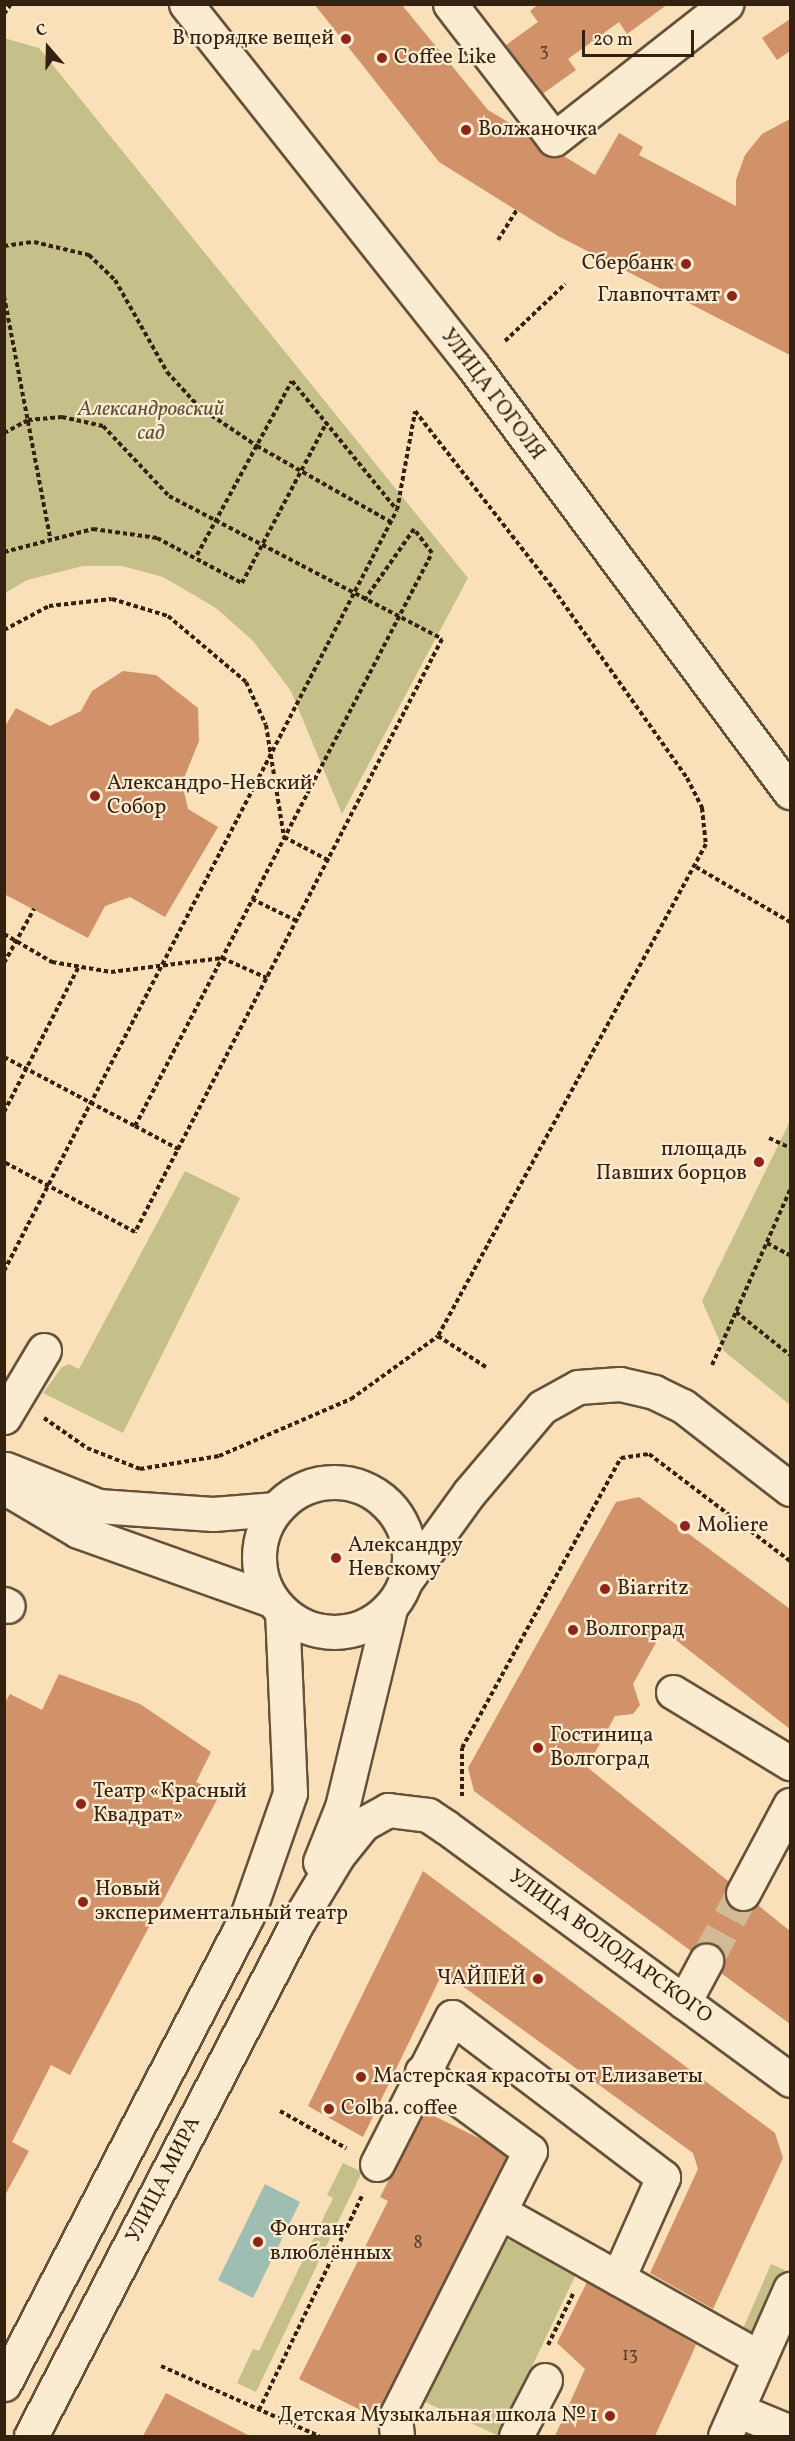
<!DOCTYPE html>
<html>
<head>
<meta charset="utf-8">
<style>
  body { margin:0 }
  #map { position:relative; width:795px; height:2441px; overflow:hidden; background:#f9e0b8; font-family:Vollkorn,serif }
  div>[style] { position:absolute }
  [style*='--x'] { left:calc(var(--x)*1px); top:calc(var(--y)*1px); width:calc(var(--w)*1px); rotate:calc(var(--a)*1deg) }
  .green>* { inset:0; background:#c5c08a }
  .water>* { inset:0; background:#9ebdb3 }
  .building>* { inset:0; background:#d29269 }
  .minor-tunnel>* { height:33px; margin-top:-16.5px; transform-origin:0; background:repeating-linear-gradient(90deg,#d2ba96 0 33px,transparent 0 49px) }
  .path>* { height:4px; margin-top:-2px; transform-origin:0; background:repeating-linear-gradient(90deg,#35210f 0 4.5px,transparent 0 7.5px) }
  .roads { filter:drop-shadow(2px 0 #665139) drop-shadow(-2px 0 #665139) drop-shadow(0 2px #665139) drop-shadow(0 -2px #665139) }
  .minor>* { height:33px; margin:-16.5px; padding:0 16.5px; transform-origin:16.5px; border-radius:16.5px; background:#fbebd1 }
  .minor>.ring { margin:-16.5px; padding:0; box-sizing:content-box; background:none; border:33px solid #fbebd1; border-radius:50% }
  .dots>* { width:16px; height:16px; translate:-50% -50%; box-sizing:border-box; border:3px solid #fbebd1; border-radius:50% }
  span { translate:-50% -50%; white-space:nowrap; text-align:center; line-height:1.15; -webkit-text-stroke:4.5px #fbebd1; paint-order:stroke }
  .number-label { font-size:18px; color:#5c3d26 }
  .number-label span { -webkit-text-stroke-width:0 }
  .poi-label { font-size:21px; color:#35210f }
  .right { translate:-100% -50%; text-align:right }
  .left { translate:0 -50%; text-align:left }
  .street-label { font-size:21px; color:#35210f }
  .park-label { font-size:21px; color:#605134; font-style:italic }
  .frame { position:absolute; inset:0; border:6px solid #35210f; pointer-events:none }
  .north { position:absolute; left:18px; top:18px; width:60px; height:60px; -webkit-text-stroke:4px #fbebd1; paint-order:stroke; rotate:340deg; font-size:16px; font-weight:700; line-height:24px; text-align:center; color:#35210f }
  .north::after { content:''; display:block; margin:auto; width:21px; height:27px; background:#35210f; clip-path:polygon(50% 0,100% 100%,50% 72%,0 100%) }
  .scale { position:absolute; left:582px; top:30px; width:112px; height:27px; box-sizing:border-box; border:3px solid #35210f; border-top:0; padding-left:8px; font-size:18px; line-height:21px; white-space:nowrap; color:#35210f; -webkit-text-stroke:4px #fbebd1; paint-order:stroke }
</style>
</head>
<body>
<div id="map">
  <div class="green">
    <div style="clip-path:polygon(4px 38px,39px 48px,468px 578px,342px 814px,291px 691px,253px 641px,216px 608px,163px 577px,122px 566px,83px 566px,27px 580px,5px 593px)"></div>
    <div style="clip-path:polygon(790px 1121px,790px 1405px,724px 1351px,702px 1301px)"></div>
    <div style="clip-path:polygon(185px 1171px,240px 1198px,123px 1433px,43px 1393px,62px 1367px,69px 1364px,79px 1369px)"></div>
    <div style="clip-path:polygon(343px 2163px,362px 2172px,256px 2392px,237px 2383px,253px 2349px,259px 2351px,333px 2198px,327px 2195px)"></div>
    <div style="clip-path:polygon(502px 2237px,577px 2272px,499px 2436px,425px 2402px)"></div>
    <div style="clip-path:polygon(771px 2264px,785px 2270px,759px 2331px,742px 2331px)"></div>
  </div>
  <div class="water">
    <div style="clip-path:polygon(265px 2184px,300px 2202px,253px 2298px,218px 2280px)"></div>
  </div>
  <div class="building">
    <div style="clip-path:polygon(539px 4px,668px 4px,627px 34px,619px 22px,568px 59px,576px 70px,541px 95px,506px 45px,538px 22px,530px 11px)"></div>
    <div style="clip-path:polygon(315px 5px,402px 5px,488px 110px,595px 175px,619px 133px,643px 147px,639px 155px,736px 206px,736px 180px,745px 155px,762px 134px,790px 119px,790px 355px,558px 236px,439px 162px)"></div>
    <div style="clip-path:polygon(790px 19px,790px 51px,777px 60px,762px 38px)"></div>
    <div style="clip-path:polygon(123px 671px,156px 675px,198px 708px,199px 741px,182px 783px,188px 809px,218px 827px,165px 917px,130px 897px,105px 906px,88px 938px,4px 894px,4px 728px,16px 708px,50px 726px,81px 711px,92px 691px)"></div>
    <div style="clip-path:polygon(639px 1497px,790px 1609px,790px 1729px,663px 1630px,633px 1684px,640px 1705px,633px 1714px,615px 1716px,587px 1767px,790px 1931px,790px 2024px,474px 1791px,468px 1768px,616px 1502px)"></div>
    <div style="clip-path:polygon(59px 1674px,140px 1704px,211px 1752px,196px 1782px,220px 1794px,70px 2075px,51px 2065px,12px 2142px,29px 2151px,4px 2197px,4px 1704px,10px 1694px,42px 1710px)"></div>
    <div style="clip-path:polygon(423px 1871px,775px 2133px,783px 2158px,713px 2309px,650px 2273px,698px 2169px,693px 2153px,443px 1972px,363px 2137px,308px 2106px)"></div>
    <div style="clip-path:polygon(424px 2111px,513px 2155px,380px 2420px,299px 2379px,388px 2201px,380px 2197px)"></div>
    <div style="clip-path:polygon(588px 2280px,696px 2345px,655px 2436px,555px 2436px,585px 2369px,557px 2343px)"></div>
    <div style="clip-path:polygon(166px 2393px,250px 2436px,143px 2436px)"></div>
  </div>
  <div class="minor-tunnel">
    <div style="--x:706;--y:1961;--w:77;--a:-61.4"></div>
  </div>
  <div class="path">
    <div style="--x:4;--y:14;--w:12;--a:-55"></div>
    <div style="--x:498;--y:240;--w:36;--a:-58"></div>
    <div style="--x:4;--y:246;--w:30;--a:-8"></div>
    <div style="--x:34;--y:242;--w:57;--a:13.3"></div>
    <div style="--x:89;--y:255;--w:36;--a:44"></div>
    <div style="--x:115;--y:280;--w:106;--a:60.5"></div>
    <div style="--x:167;--y:372;--w:47;--a:47.6"></div>
    <div style="--x:199;--y:407;--w:70;--a:33.9"></div>
    <div style="--x:257;--y:446;--w:154;--a:29.6"></div>
    <div style="--x:4;--y:296;--w:246;--a:79.2"></div>
    <div style="--x:505;--y:341;--w:83;--a:-43.5"></div>
    <div style="--x:415;--y:411;--w:218;--a:52.1"></div>
    <div style="--x:549;--y:583;--w:239;--a:54.7"></div>
    <div style="--x:687;--y:778;--w:34;--a:63"></div>
    <div style="--x:702;--y:808;--w:36;--a:84"></div>
    <div style="--x:706;--y:844;--w:560;--a:118.58"></div>
    <div style="--x:4;--y:433;--w:27;--a:-28"></div>
    <div style="--x:28;--y:420;--w:34;--a:-5"></div>
    <div style="--x:62;--y:417;--w:42;--a:12.4"></div>
    <div style="--x:103;--y:426;--w:96;--a:46.7"></div>
    <div style="--x:169;--y:496;--w:308;--a:27.6"></div>
    <div style="--x:442;--y:639;--w:668;--a:117.37"></div>
    <div style="--x:135;--y:1232;--w:149;--a:-151.9"></div>
    <div style="--x:4;--y:552;--w:92;--a:-14.5"></div>
    <div style="--x:93;--y:529;--w:65;--a:8"></div>
    <div style="--x:157;--y:538;--w:96;--a:27.9"></div>
    <div style="--x:242;--y:583;--w:182;--a:-62.2"></div>
    <div style="--x:197;--y:555;--w:198;--a:-61.4"></div>
    <div style="--x:292;--y:381;--w:166;--a:50.9"></div>
    <div style="--x:4;--y:630;--w:51;--a:-28.1"></div>
    <div style="--x:49;--y:606;--w:63;--a:-6.3"></div>
    <div style="--x:112;--y:599;--w:59;--a:16.9"></div>
    <div style="--x:168;--y:616;--w:102;--a:40.2"></div>
    <div style="--x:246;--y:682;--w:47;--a:65.1"></div>
    <div style="--x:266;--y:725;--w:113;--a:80.9"></div>
    <div style="--x:284;--y:837;--w:50;--a:27.6"></div>
    <div style="--x:696;--y:867;--w:109;--a:30.3"></div>
    <div style="--x:252;--y:899;--w:50;--a:26.1"></div>
    <div style="--x:4;--y:934;--w:56;--a:30.3"></div>
    <div style="--x:52;--y:962;--w:60;--a:9.6"></div>
    <div style="--x:111;--y:972;--w:112;--a:-7.2"></div>
    <div style="--x:222;--y:958;--w:49;--a:24"></div>
    <div style="--x:4;--y:963;--w:62;--a:-60.9"></div>
    <div style="--x:4;--y:1057;--w:148;--a:27.8"></div>
    <div style="--x:135;--y:1126;--w:645;--a:-62.6"></div>
    <div style="--x:432;--y:553;--w:30;--a:-127"></div>
    <div style="--x:414;--y:529;--w:89;--a:124.9"></div>
    <div style="--x:4;--y:1112;--w:164;--a:-62.8"></div>
    <div style="--x:135;--y:1126;--w:49;--a:28.1"></div>
    <div style="--x:769;--y:1138;--w:23;--a:25"></div>
    <div style="--x:790;--y:1190;--w:133;--a:113.9"></div>
    <div style="--x:736;--y:1312;--w:69;--a:38.5"></div>
    <div style="--x:767;--y:1243;--w:26;--a:28"></div>
    <div style="--x:4;--y:1271;--w:856;--a:-62.69"></div>
    <div style="--x:397;--y:510;--w:100;--a:-79.6"></div>
    <div style="--x:712;--y:1365;--w:58;--a:-65.6"></div>
    <div style="--x:44;--y:1418;--w:52;--a:34.9"></div>
    <div style="--x:87;--y:1448;--w:57;--a:21.6"></div>
    <div style="--x:140;--y:1469;--w:80;--a:-9.3"></div>
    <div style="--x:219;--y:1456;--w:144;--a:-23.4"></div>
    <div style="--x:351;--y:1399;--w:107;--a:-35.9"></div>
    <div style="--x:438;--y:1336;--w:57;--a:32.9"></div>
    <div style="--x:462;--y:1796;--w:48;--a:-90"></div>
    <div style="--x:462;--y:1748;--w:331;--a:-61.3"></div>
    <div style="--x:621;--y:1458;--w:28;--a:-8"></div>
    <div style="--x:649;--y:1454;--w:177;--a:37.2"></div>
    <div style="--x:280;--y:2111;--w:76;--a:29.3"></div>
    <div style="--x:548;--y:2345;--w:59;--a:-63.9"></div>
    <div style="--x:161;--y:2366;--w:173;--a:23.9"></div>
    <div style="--x:259;--y:2410;--w:240;--a:-64.3"></div>
  </div>
  <div class="roads">
    <div class="minor">
      <div style="--x:186;--y:4;--w:462;--a:51.6"></div>
      <div style="--x:473;--y:366;--w:531;--a:53.35"></div>
      <div style="--x:450;--y:4;--w:170;--a:52.4"></div>
      <div style="--x:554;--y:139;--w:219;--a:-38.1"></div>
      <div style="--x:4;--y:1417;--w:78;--a:-59.2"></div>
      <div style="--x:6;--y:1469;--w:99;--a:21.9"></div>
      <div style="--x:98;--y:1506;--w:115;--a:4"></div>
      <div style="--x:213;--y:1514;--w:63;--a:-4.5"></div>
      <div class="ring" style="left:259px;top:1482px;width:117px;height:117px"></div>
      <div style="--x:4;--y:1487;--w:86;--a:30.7"></div>
      <div style="--x:78;--y:1531;--w:206;--a:19.6"></div>
      <div style="--x:406;--y:1580;--w:107;--a:-54.1"></div>
      <div style="--x:469;--y:1493;--w:113;--a:-49.7"></div>
      <div style="--x:542;--y:1407;--w:41;--a:-29.1"></div>
      <div style="--x:578;--y:1387;--w:42;--a:-4.1"></div>
      <div style="--x:620;--y:1384;--w:35;--a:13"></div>
      <div style="--x:654;--y:1392;--w:32;--a:26"></div>
      <div style="--x:683;--y:1406;--w:135;--a:37.8"></div>
      <div style="--x:4;--y:1604;--w:4;--a:27"></div>
      <div style="--x:673;--y:1692;--w:137;--a:31.3"></div>
      <div style="--x:320;--y:1862;--w:59;--a:-68.2"></div>
      <div style="--x:342;--y:1807;--w:205;--a:-76.4"></div>
      <div style="--x:743;--y:1893;--w:100;--a:-61.9"></div>
      <div style="--x:684;--y:2002;--w:47;--a:-61.8"></div>
      <div style="--x:377;--y:2164;--w:165;--a:-63"></div>
      <div style="--x:452;--y:2017;--w:265;--a:37.2"></div>
      <div style="--x:663;--y:2177;--w:111;--a:114"></div>
      <div style="--x:500;--y:2212;--w:298;--a:29.3"></div>
      <div style="--x:4;--y:2384;--w:527;--a:-62.56"></div>
      <div style="--x:247;--y:1916;--w:130;--a:-70.7"></div>
      <div style="--x:290;--y:1793;--w:181;--a:-92.5"></div>
      <div style="--x:737;--y:2410;--w:57;--a:22.5"></div>
      <div style="--x:31;--y:2436;--w:578;--a:-62.59"></div>
      <div style="--x:297;--y:1923;--w:79;--a:-58.9"></div>
      <div style="--x:338;--y:1855;--w:40;--a:-51"></div>
      <div style="--x:363;--y:1824;--w:29;--a:-29"></div>
      <div style="--x:388;--y:1810;--w:40;--a:7.1"></div>
      <div style="--x:428;--y:1815;--w:22;--a:34"></div>
      <div style="--x:446;--y:1827;--w:427;--a:36.3"></div>
      <div style="--x:397;--y:2436;--w:18;--a:-96"></div>
      <div style="--x:395;--y:2418;--w:299;--a:-63.2"></div>
      <div style="--x:530;--y:2151;--w:134;--a:-143.8"></div>
      <div style="--x:516;--y:2436;--w:63;--a:-62.6"></div>
      <div style="--x:725;--y:2436;--w:161;--a:-66.1"></div>
    </div>
  </div>
  <div class="dots">
    <div style="left:346px;top:39px;background:#8f2418"></div>
    <div style="left:382px;top:58px;background:#8f2418"></div>
    <div style="left:466px;top:130px;background:#8f2418"></div>
    <div style="left:686px;top:264px;background:#8f2418"></div>
    <div style="left:732px;top:296px;background:#8f2418"></div>
    <div style="left:95px;top:796px;background:#8f2418"></div>
    <div style="left:759px;top:1162px;background:#8f2418"></div>
    <div style="left:685px;top:1526px;background:#8f2418"></div>
    <div style="left:336px;top:1558px;background:#8f2418"></div>
    <div style="left:605px;top:1589px;background:#8f2418"></div>
    <div style="left:573px;top:1630px;background:#8f2418"></div>
    <div style="left:538px;top:1748px;background:#8f2418"></div>
    <div style="left:81px;top:1804px;background:#8f2418"></div>
    <div style="left:83px;top:1902px;background:#8f2418"></div>
    <div style="left:538px;top:1979px;background:#8f2418"></div>
    <div style="left:361px;top:2077px;background:#8f2418"></div>
    <div style="left:329px;top:2109px;background:#8f2418"></div>
    <div style="left:258px;top:2242px;background:#8f2418"></div>
    <div style="left:610px;top:2416px;background:#8f2418"></div>
  </div>
  <div class="number-label">
    <span style="left:544px;top:52px">3</span>
    <span style="left:418px;top:2244px">8</span>
    <span style="left:630px;top:2356px">13</span>
  </div>
  <div class="poi-label">
    <span class="right" style="left:334px;top:39px">В порядке вещей</span>
    <span class="left" style="left:394px;top:58px">Coffee Like</span>
    <span class="left" style="left:478px;top:130px">Волжаночка</span>
    <span class="right" style="left:674px;top:264px">Сбербанк</span>
    <span class="right" style="left:720px;top:296px">Главпочтамт</span>
    <span class="left" style="left:107px;top:796px">Александро-Невский<br>Собор</span>
    <span class="right" style="left:747px;top:1162px">площадь<br>Павших борцов</span>
    <span class="left" style="left:697px;top:1526px">Moliere</span>
    <span class="left" style="left:348px;top:1558px">Александру<br>Невскому</span>
    <span class="left" style="left:617px;top:1589px">Biarritz</span>
    <span class="left" style="left:585px;top:1630px">Волгоград</span>
    <span class="left" style="left:550px;top:1748px">Гостиница<br>Волгоград</span>
    <span class="left" style="left:93px;top:1804px">Театр «Красный<br>Квадрат»</span>
    <span class="left" style="left:95px;top:1902px">Новый<br>экспериментальный театр</span>
    <span class="right" style="left:526px;top:1979px">ЧАЙПЕЙ</span>
    <span class="left" style="left:373px;top:2077px">Мастерская красоты от Елизаветы</span>
    <span class="left" style="left:341px;top:2109px">Colba. coffee</span>
    <span class="left" style="left:270px;top:2242px">Фонтан<br>влюблённых</span>
    <span class="right" style="left:598px;top:2416px">Детская Музыкальная школа № 1</span>
  </div>
  <div class="street-label">
    <span style="left:492px;top:395px;rotate:53deg">УЛИЦА ГОГОЛЯ</span>
    <span style="left:610px;top:1947px;rotate:36deg">УЛИЦА ВОЛОДАРСКОГО</span>
    <span style="left:164px;top:2180px;rotate:-63deg">УЛИЦА МИРА</span>
  </div>
  <div class="park-label">
    <span style="left:151px;top:422px">Александровский<br>сад</span>
  </div>
  <div class="frame"></div>
  <div class="north">С</div>
  <div class="scale">20 m</div>
</div>
</body>
</html>
